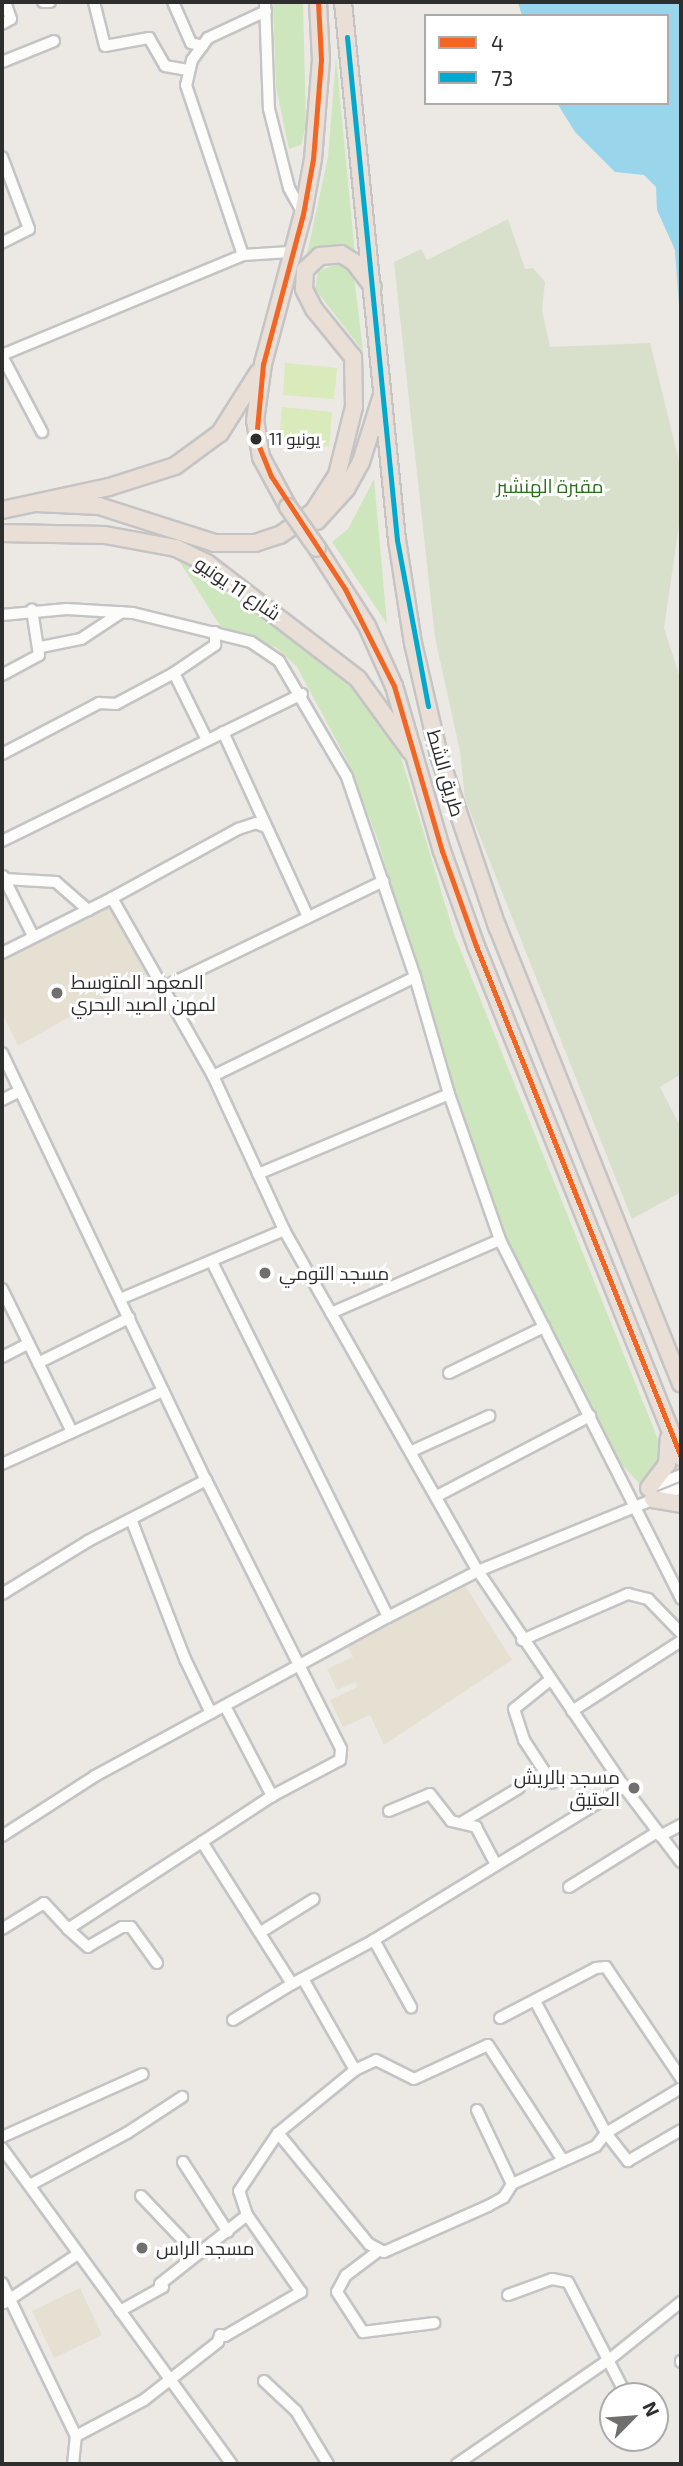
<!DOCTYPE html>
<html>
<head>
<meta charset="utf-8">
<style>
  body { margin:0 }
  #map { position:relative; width:683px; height:2466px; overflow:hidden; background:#ece8e4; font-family:"Exo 2",Cairo,sans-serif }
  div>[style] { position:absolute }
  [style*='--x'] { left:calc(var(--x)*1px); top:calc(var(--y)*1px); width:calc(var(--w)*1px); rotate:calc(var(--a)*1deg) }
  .education>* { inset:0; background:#e6e0d3 }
  .green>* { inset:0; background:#cee6be }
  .cemetery>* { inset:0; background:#d8e0cc }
  .pitch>* { inset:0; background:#d9eabb }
  .water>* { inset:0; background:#99d6ec }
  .roads { filter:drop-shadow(2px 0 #c5c4c5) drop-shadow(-2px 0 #c5c4c5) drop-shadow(0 2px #c5c4c5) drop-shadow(0 -2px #c5c4c5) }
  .minor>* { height:10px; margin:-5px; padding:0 5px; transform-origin:5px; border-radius:5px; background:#fcfcfb }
  .highway>* { height:16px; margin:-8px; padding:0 8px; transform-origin:8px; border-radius:8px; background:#eadfd6 }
  .bridges { filter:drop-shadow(2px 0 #c6c5c4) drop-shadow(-2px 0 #c6c5c4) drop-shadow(0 2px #c6c5c4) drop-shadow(0 -2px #c6c5c4) }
  .highway-bridge>* { height:16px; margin:-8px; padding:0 8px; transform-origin:8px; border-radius:8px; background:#eadfd6 }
  .bus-1>* { height:5px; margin:-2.5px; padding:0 2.5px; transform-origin:2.5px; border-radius:2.5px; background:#f26522 }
  .bus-2>* { height:5px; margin:-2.5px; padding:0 2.5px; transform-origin:2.5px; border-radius:2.5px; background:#00a9ce }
  .dots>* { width:19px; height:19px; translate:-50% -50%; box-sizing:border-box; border:4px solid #fff; border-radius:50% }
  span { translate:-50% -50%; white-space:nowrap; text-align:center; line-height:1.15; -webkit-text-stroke:6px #fff; paint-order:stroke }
  .bus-label { font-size:17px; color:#2e2e2e }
  .left { translate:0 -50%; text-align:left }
  .park-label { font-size:19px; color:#2c6e1b }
  .street-label { font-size:19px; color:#2e2e2e }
  .poi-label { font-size:19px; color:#2e2e2e }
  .right { translate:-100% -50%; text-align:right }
  .frame { position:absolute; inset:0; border:4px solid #2e2e2e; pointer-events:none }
  .legend { position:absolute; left:424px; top:14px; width:245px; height:91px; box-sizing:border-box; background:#fff; border:2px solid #ababab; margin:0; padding:9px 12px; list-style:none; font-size:21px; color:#2e2e2e }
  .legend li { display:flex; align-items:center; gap:14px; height:35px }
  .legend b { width:35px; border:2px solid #ababab }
  .north { position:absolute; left:599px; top:2382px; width:70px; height:70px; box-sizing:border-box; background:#fff; border:2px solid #ababab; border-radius:50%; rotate:65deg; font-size:19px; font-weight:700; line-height:28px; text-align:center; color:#2e2e2e }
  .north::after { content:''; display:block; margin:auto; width:24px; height:32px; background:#706f6e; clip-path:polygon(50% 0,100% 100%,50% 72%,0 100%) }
</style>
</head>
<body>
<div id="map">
  <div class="education">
    <div style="clip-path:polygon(109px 906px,147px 973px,18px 1046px,2px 1013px,2px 959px)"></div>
    <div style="clip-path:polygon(462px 1581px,512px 1660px,384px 1745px,370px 1715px,343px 1727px,330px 1700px,357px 1687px,355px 1682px,337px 1690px,327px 1669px,353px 1657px,347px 1645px)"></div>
    <div style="clip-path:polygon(80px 2288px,102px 2335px,54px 2358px,32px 2311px)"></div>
  </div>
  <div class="green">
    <div style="clip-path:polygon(273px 2px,303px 2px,306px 126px,301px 145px,289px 149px,276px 87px)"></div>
    <div style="clip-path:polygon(336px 58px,355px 254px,329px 247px,306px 259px,328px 157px)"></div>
    <div style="clip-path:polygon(337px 263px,354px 276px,363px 351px,315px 289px,318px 272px)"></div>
    <div style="clip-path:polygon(374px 479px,387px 624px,332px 542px,348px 529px)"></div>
    <div style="clip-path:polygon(176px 556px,351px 683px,397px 744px,454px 934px,664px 1454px,650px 1479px,640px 1484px,621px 1464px,503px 1230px,426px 1005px,378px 840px,347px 760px,297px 667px,277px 648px,221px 627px)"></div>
  </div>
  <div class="cemetery">
    <div style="clip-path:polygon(508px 219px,525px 269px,533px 268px,545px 282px,542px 310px,550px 347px,650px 343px,681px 469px,681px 511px,664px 628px,681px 681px,681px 1074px,660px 1087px,681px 1128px,681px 1192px,632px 1219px,465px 799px,460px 751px,435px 638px,394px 262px,421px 249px,427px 260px)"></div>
  </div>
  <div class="pitch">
    <div style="clip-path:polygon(285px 363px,337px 368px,334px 399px,283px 395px)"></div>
    <div style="clip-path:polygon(282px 407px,332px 412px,329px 446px,279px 441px)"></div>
  </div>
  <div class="water">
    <div style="clip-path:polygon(518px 2px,681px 2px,681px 333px,675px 250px,657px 210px,656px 187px,644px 175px,615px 172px,575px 132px,557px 103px,667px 103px,667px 16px,522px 16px)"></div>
  </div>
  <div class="roads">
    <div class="minor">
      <div style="--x:43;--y:2;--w:7;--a:0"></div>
      <div style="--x:94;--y:2;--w:45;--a:76"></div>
      <div style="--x:105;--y:46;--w:45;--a:-10.3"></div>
      <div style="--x:149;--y:38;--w:32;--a:60"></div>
      <div style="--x:165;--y:66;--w:23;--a:10"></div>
      <div style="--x:173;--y:2;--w:45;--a:66.3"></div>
      <div style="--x:191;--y:43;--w:12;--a:14"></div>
      <div style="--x:265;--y:2;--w:107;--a:87.9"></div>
      <div style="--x:269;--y:109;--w:81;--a:75.8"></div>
      <div style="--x:289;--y:188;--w:29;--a:61"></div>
      <div style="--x:266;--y:11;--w:64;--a:155"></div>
      <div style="--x:208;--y:38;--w:27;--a:126"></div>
      <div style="--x:192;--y:60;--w:26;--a:103"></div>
      <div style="--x:186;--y:85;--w:179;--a:71.5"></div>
      <div style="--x:243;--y:255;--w:47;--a:-3.7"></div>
      <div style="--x:2;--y:24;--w:10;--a:-29"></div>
      <div style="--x:11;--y:19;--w:18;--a:-109"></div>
      <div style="--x:2;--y:62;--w:56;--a:-22"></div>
      <div style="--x:2;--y:157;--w:77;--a:69.4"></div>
      <div style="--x:29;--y:229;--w:30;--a:153"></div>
      <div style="--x:2;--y:355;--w:261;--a:-22.5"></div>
      <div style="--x:2;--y:356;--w:86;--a:62.2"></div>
      <div style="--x:2;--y:615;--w:65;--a:-5.3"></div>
      <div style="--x:67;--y:609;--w:66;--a:3.5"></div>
      <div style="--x:133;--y:613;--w:122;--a:13.8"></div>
      <div style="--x:251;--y:642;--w:34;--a:34"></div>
      <div style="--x:279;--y:661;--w:134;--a:59.6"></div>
      <div style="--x:347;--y:777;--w:211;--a:71.2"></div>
      <div style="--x:415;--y:977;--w:122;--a:73.8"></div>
      <div style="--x:41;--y:647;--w:41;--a:-11.3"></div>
      <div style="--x:81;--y:639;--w:49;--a:-33.4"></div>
      <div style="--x:174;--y:673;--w:75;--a:63.8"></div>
      <div style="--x:2;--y:675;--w:42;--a:-28.4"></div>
      <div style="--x:39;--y:655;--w:46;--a:-98.8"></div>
      <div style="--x:223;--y:732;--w:204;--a:65.3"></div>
      <div style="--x:2;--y:754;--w:110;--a:-27.7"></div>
      <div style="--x:99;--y:703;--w:17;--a:3"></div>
      <div style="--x:116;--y:704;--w:66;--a:-28.1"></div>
      <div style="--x:174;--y:673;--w:50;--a:-34.3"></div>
      <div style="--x:215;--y:645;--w:13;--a:-90"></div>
      <div style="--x:2;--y:841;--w:334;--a:-26.1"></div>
      <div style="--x:3;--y:876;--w:67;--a:63.4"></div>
      <div style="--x:5;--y:879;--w:51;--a:3.4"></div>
      <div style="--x:56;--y:882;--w:43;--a:41.2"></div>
      <div style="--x:112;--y:898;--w:144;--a:-28.7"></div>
      <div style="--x:238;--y:829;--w:19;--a:-18"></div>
      <div style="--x:256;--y:823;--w:11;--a:22"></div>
      <div style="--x:2;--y:953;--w:123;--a:-26.6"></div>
      <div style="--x:112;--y:898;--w:205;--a:60.4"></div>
      <div style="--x:213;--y:1076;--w:170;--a:65.2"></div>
      <div style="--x:284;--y:1230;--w:392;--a:60.4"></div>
      <div style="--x:478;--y:1571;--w:261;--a:55.9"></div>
      <div style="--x:624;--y:1787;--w:94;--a:52.8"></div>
      <div style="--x:162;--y:988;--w:246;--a:-25.8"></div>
      <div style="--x:2;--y:1053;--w:473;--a:64.5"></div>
      <div style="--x:206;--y:1480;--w:301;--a:63.3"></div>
      <div style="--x:341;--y:1749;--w:11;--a:95"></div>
      <div style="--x:340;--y:1760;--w:77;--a:152.1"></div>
      <div style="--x:272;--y:1796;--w:84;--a:146.7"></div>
      <div style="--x:202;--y:1842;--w:168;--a:57.6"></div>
      <div style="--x:292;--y:1984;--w:93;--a:-28.2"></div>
      <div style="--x:374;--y:1940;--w:293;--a:-31.5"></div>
      <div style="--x:213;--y:1076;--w:225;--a:-26.1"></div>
      <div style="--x:2;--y:1100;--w:20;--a:-27"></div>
      <div style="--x:258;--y:1174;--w:207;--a:-22.7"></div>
      <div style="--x:449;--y:1094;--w:155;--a:70.7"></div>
      <div style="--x:500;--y:1240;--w:402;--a:63.2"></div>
      <div style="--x:212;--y:1262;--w:396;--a:63.6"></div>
      <div style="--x:2;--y:1289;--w:159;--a:63.9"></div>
      <div style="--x:120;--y:1299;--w:178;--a:-22.8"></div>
      <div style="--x:331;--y:1313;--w:184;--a:-23.4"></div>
      <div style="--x:2;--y:1357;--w:29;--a:-27"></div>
      <div style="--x:38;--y:1363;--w:102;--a:-26.3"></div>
      <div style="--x:449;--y:1373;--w:106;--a:-25.8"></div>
      <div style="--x:412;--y:1451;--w:85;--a:-24.4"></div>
      <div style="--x:2;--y:1464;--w:177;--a:-24.4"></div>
      <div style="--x:651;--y:1487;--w:32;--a:-22"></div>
      <div style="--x:437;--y:1496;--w:173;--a:-27.6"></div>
      <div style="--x:131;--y:1519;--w:150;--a:68.9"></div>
      <div style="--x:185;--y:1659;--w:60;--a:64.3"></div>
      <div style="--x:2;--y:1594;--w:101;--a:-31.6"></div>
      <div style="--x:88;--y:1541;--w:133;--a:-27.3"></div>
      <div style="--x:522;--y:1640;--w:116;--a:-23.5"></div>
      <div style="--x:628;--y:1594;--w:21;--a:14"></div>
      <div style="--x:648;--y:1599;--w:47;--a:45.9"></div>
      <div style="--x:550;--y:1680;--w:46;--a:141.1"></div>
      <div style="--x:514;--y:1709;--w:33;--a:72"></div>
      <div style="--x:524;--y:1740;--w:51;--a:56.9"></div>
      <div style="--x:225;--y:1706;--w:102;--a:62.4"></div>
      <div style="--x:572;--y:1711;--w:130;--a:-32.7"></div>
      <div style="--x:389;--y:1811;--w:44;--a:-22.5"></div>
      <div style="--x:430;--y:1794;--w:34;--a:52"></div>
      <div style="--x:451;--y:1821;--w:26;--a:13"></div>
      <div style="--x:476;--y:1827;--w:40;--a:62"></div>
      <div style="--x:464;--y:1821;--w:64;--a:-31"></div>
      <div style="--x:2;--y:1836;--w:111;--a:-32.8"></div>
      <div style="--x:95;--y:1776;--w:333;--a:-28.5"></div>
      <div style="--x:388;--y:1617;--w:101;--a:-27.1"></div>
      <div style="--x:478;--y:1571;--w:219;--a:-22.2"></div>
      <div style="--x:660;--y:1836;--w:24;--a:-28"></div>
      <div style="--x:569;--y:1887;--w:104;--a:-32"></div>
      <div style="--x:2;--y:1929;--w:49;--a:-31.8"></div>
      <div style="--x:44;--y:1903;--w:35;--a:47"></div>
      <div style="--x:261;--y:1932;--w:62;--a:-31.9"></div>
      <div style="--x:374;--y:1940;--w:77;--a:61.1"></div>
      <div style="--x:157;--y:1963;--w:44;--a:-125.8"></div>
      <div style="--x:131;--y:1927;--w:9;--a:180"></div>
      <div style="--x:122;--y:1927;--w:39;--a:150"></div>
      <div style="--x:88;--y:1947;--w:27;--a:-138"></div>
      <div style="--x:68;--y:1929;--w:160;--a:-33"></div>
      <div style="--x:535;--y:2001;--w:150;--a:61.7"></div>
      <div style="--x:606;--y:2133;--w:87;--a:-31"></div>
      <div style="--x:500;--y:2018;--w:108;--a:-27.5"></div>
      <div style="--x:596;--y:1968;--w:10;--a:-6"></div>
      <div style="--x:606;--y:1967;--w:134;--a:56"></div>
      <div style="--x:233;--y:2020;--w:69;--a:-31.4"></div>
      <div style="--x:355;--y:2070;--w:23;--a:-25"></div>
      <div style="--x:376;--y:2060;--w:42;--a:26.6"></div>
      <div style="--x:414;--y:2079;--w:81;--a:-24.7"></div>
      <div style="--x:488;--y:2045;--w:136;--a:57"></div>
      <div style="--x:477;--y:2110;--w:82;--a:64.7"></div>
      <div style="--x:278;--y:2133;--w:144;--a:50.7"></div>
      <div style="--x:369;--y:2244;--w:17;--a:28"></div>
      <div style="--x:384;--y:2252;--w:114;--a:-23.9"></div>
      <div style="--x:488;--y:2206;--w:18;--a:-29"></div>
      <div style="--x:504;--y:2197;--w:15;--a:-58"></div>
      <div style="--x:512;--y:2184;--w:92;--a:-24.3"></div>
      <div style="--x:596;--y:2146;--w:16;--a:-52"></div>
      <div style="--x:606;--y:2133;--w:36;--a:52"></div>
      <div style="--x:628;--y:2161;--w:61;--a:-30.3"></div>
      <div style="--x:2;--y:2137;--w:154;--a:-24.1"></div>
      <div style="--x:2;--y:2148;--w:391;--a:54"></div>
      <div style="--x:183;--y:2162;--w:83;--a:57.3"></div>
      <div style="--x:30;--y:2185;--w:110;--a:-28.2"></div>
      <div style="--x:127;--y:2133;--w:66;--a:-33.2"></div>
      <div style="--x:141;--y:2196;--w:81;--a:46.5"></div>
      <div style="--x:377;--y:2252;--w:39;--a:143"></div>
      <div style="--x:346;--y:2275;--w:19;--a:118"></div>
      <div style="--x:337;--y:2292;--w:48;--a:57"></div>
      <div style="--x:363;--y:2332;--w:72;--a:-7.2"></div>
      <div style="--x:2;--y:2283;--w:170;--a:64.2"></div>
      <div style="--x:508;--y:2295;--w:47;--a:-20"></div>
      <div style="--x:552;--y:2279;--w:16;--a:11"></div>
      <div style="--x:568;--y:2282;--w:123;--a:62.8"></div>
      <div style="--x:4;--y:2303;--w:89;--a:-33.5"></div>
      <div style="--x:120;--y:2311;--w:49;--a:-29.2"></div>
      <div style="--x:163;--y:2287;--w:4;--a:-135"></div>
      <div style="--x:160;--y:2284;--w:111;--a:-38.4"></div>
      <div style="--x:247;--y:2215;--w:25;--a:-108"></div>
      <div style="--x:239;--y:2191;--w:70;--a:-56.1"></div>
      <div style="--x:278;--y:2133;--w:99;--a:-39.3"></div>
      <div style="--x:355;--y:2070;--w:105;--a:-119.7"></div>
      <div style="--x:681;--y:2362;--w:1;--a:-90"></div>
      <div style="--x:264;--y:2381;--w:44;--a:43.2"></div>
      <div style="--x:296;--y:2411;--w:62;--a:58.9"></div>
      <div style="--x:73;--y:2464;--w:28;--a:-84"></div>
      <div style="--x:76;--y:2436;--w:77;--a:-27.9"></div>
      <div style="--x:144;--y:2400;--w:94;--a:-38.1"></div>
      <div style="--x:218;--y:2342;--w:7;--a:-74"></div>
      <div style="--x:220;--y:2335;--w:5;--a:11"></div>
      <div style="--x:225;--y:2336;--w:88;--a:-30.1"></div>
      <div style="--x:301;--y:2292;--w:94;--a:-125"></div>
      <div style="--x:457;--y:2464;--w:186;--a:-34.5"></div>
      <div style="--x:610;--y:2359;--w:91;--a:-38.8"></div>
    </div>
    <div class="highway">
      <div style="--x:343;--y:2;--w:541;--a:84.27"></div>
      <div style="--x:397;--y:540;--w:104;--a:81.2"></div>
      <div style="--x:413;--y:643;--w:116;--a:77"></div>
      <div style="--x:439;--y:756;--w:180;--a:71.2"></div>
      <div style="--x:497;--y:926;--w:493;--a:68.1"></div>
      <div style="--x:36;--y:503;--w:63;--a:2.7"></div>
      <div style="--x:99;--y:506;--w:121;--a:17.8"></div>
      <div style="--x:214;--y:543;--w:41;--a:0"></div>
      <div style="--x:255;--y:543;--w:26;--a:-18"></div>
      <div style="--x:280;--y:535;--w:40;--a:-34.9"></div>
      <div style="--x:313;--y:512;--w:44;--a:-57"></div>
      <div style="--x:337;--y:475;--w:70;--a:-76"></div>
      <div style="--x:354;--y:407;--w:50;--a:-91.1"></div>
      <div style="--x:353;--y:357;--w:62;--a:-129.1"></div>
      <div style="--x:314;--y:309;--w:22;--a:-117"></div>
      <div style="--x:304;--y:289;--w:19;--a:-87"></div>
      <div style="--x:305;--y:270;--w:21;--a:-43"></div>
      <div style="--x:320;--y:256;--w:21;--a:-5"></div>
      <div style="--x:341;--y:254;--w:15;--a:32"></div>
      <div style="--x:354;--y:262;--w:31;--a:53"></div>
      <div style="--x:288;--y:507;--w:57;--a:-118.4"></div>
      <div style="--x:261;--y:457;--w:36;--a:-99"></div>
      <div style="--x:255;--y:421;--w:58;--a:-82"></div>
      <div style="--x:263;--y:364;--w:155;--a:-75.1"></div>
      <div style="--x:303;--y:214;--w:56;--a:-79.7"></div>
      <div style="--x:313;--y:159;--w:99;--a:-85.4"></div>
      <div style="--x:321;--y:60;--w:58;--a:-93"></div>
      <div style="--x:2;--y:510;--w:109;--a:-12.1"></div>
      <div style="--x:109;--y:487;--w:69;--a:-17.7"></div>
      <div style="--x:175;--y:466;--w:56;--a:-36.3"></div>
      <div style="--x:220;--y:433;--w:71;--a:-57.7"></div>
      <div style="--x:317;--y:521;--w:43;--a:-47.8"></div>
      <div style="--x:346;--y:489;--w:31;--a:-61"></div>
      <div style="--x:361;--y:462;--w:67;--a:-72.6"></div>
      <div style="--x:2;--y:533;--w:103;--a:1.1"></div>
      <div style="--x:105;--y:535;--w:72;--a:10.4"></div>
      <div style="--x:176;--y:548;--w:34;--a:26"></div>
      <div style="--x:207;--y:563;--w:190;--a:37.5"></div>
      <div style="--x:358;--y:679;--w:90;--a:54"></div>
      <div style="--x:317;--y:548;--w:93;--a:57.3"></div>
      <div style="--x:367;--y:626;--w:66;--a:65.8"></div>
      <div style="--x:394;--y:686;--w:172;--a:73.8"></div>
      <div style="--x:442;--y:851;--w:101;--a:70.3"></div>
      <div style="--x:476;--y:946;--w:551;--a:68.14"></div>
      <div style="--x:649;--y:1488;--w:30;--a:-53"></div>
      <div style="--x:667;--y:1464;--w:26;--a:-86"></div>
      <div style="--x:653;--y:1499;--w:28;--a:10"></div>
    </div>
  </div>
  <div class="bridges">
    <div class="highway-bridge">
      <div style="--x:288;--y:507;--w:50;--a:54.7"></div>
    </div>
  </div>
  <div class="bus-1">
    <div style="--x:318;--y:2;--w:58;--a:87"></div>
    <div style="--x:321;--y:60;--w:99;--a:94.6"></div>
    <div style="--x:313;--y:159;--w:56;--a:100.3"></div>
    <div style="--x:303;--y:214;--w:155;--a:104.9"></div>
    <div style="--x:263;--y:364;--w:75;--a:95.3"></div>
    <div style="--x:256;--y:439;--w:40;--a:68"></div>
    <div style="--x:271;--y:476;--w:135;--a:56.8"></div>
    <div style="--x:345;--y:589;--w:109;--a:63.2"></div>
    <div style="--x:394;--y:686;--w:172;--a:73.8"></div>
    <div style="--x:442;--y:851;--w:101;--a:70.3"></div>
    <div style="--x:476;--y:946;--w:551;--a:68.14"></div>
  </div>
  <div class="bus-2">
    <div style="--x:347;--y:37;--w:505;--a:84.32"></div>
    <div style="--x:397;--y:540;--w:169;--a:79.4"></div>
  </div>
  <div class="dots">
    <div style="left:256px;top:439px;background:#2e2e2e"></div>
    <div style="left:57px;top:993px;background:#706f6e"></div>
    <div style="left:265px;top:1273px;background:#706f6e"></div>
    <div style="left:634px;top:1788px;background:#706f6e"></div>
    <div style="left:142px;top:2248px;background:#706f6e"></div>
  </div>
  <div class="bus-label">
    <span class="left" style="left:269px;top:439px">11 يونيو</span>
  </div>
  <div class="park-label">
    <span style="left:550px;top:486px">مقبرة الهنشير</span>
  </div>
  <div class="street-label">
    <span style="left:238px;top:588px;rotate:34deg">شارع 11 يونيو</span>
    <span style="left:446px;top:773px;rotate:74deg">طريق الشط</span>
  </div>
  <div class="poi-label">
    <span class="left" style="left:71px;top:993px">المعهد المتوسط<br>لمهن الصيد البحري</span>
    <span class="left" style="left:279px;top:1273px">مسجد التومي</span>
    <span class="right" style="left:620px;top:1788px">مسجد بالريش<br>العتيق</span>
    <span class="left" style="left:156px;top:2248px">مسجد الراس</span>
  </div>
  <div class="frame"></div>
  <ul class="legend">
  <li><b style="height:9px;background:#f26522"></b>4</li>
  <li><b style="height:9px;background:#00a9ce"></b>73</li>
  </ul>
  <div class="north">N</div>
</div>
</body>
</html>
